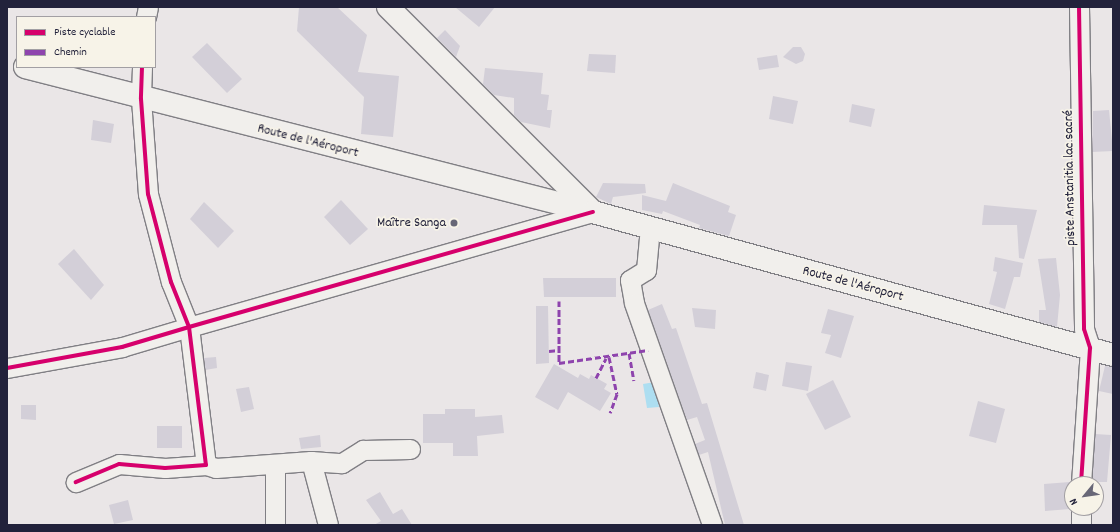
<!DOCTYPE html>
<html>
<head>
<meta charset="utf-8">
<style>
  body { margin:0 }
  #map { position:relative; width:1120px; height:532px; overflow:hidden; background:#eae6e7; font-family:Dekko,sans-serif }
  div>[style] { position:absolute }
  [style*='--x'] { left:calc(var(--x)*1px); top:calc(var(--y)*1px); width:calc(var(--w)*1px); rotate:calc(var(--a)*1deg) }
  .water>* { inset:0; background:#addef1 }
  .building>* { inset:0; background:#d3cfd8 }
  .roads { filter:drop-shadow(1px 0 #807f84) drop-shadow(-1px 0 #807f84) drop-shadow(0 1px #807f84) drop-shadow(0 -1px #807f84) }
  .street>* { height:19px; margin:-9.5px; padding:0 9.5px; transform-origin:9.5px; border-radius:9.5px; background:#f1efec }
  .secondary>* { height:22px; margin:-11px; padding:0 11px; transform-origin:11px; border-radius:11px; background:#f1efec }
  .quiet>* { height:3px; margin-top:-1.5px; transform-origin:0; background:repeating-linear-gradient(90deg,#8e44ad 0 6px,transparent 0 9px) }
  .cycleway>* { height:4px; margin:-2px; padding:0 2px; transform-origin:2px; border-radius:2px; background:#d6006c }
  .dots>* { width:11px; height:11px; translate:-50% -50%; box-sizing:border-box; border:2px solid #f7f3e8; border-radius:50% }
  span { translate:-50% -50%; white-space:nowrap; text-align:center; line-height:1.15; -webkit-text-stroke:3.5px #f7f3e8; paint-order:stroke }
  .street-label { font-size:14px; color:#22223b }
  .poi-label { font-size:14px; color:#22223b }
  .right { translate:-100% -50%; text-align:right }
  .frame { position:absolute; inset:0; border:8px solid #22223b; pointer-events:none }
  .legend { position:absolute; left:16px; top:16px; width:140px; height:52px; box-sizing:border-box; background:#f7f3e8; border:1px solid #a29fa3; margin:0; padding:5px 7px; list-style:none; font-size:12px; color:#22223b }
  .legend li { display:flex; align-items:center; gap:8px; height:20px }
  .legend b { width:20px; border:1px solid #a29fa3 }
  .north { position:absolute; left:1064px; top:476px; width:40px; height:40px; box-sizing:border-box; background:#f7f3e8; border:1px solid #a29fa3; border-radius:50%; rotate:241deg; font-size:11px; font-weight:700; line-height:16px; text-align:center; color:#22223b }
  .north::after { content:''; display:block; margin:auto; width:14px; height:18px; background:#686777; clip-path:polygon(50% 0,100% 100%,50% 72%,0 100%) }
</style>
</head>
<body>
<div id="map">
  <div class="water">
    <div style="clip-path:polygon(655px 382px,659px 407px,647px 408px,643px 384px)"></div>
  </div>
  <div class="building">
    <div style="clip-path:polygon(299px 7px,337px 7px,367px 35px,358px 72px,399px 76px,393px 137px,361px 134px,364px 97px,297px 31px)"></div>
    <div style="clip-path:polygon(455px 7px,495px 7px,479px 27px)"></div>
    <div style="clip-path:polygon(445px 30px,460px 46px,456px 57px,437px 38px)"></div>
    <div style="clip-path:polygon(207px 43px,242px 79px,227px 93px,192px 57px)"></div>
    <div style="clip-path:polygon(793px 47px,801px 47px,805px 54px,803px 61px,796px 64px,783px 57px)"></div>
    <div style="clip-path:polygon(589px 54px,616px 55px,615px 73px,587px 71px)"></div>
    <div style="clip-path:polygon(777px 55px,779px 67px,759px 70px,757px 58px)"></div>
    <div style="clip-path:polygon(485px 68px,543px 73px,541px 94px,549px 95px,547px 110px,552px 110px,550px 128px,521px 122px,514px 115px,514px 98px,494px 95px,483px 84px)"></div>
    <div style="clip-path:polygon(773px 96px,798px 101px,793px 124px,769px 119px)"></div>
    <div style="clip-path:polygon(852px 104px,875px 109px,871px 127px,849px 122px)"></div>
    <div style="clip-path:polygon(1109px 110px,1113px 151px,1092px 152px,1093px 111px)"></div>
    <div style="clip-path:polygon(93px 120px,114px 124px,111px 143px,91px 140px)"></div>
    <div style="clip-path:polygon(603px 183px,645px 184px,646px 193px,613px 197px,611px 204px,596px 197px)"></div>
    <div style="clip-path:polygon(673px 183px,730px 206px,728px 212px,736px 215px,729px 236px,699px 228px,700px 225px,663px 211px,662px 214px,642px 210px,642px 195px,666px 201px)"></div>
    <div style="clip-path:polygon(341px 200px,368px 229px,350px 245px,324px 217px)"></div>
    <div style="clip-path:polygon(204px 202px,234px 231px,218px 248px,190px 219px)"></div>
    <div style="clip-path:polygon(984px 205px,1037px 210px,1024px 259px,1019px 258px,1017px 225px,982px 225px)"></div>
    <div style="clip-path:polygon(74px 249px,104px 285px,91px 300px,58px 264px)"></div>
    <div style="clip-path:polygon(995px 257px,1023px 263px,1020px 277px,1014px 277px,1005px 309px,989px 304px,997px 272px,993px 271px)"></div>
    <div style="clip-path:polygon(1056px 258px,1060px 295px,1057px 327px,1039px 322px,1039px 310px,1046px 310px,1038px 259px)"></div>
    <div style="clip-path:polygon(543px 278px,616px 278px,616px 297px,544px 297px)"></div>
    <div style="clip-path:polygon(662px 304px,672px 329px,676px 328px,702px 404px,707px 403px,744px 525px,725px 525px,708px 452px,699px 455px,695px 444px,705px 440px,697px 417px,687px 420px,648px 310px)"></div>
    <div style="clip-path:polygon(536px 306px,548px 306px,549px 363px,536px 364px)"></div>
    <div style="clip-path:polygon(692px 308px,716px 310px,715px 329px,695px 327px)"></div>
    <div style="clip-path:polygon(828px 309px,854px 316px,841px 358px,825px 353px,831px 335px,821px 333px)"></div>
    <div style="clip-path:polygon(216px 357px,217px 368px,205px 370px,204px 358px)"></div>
    <div style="clip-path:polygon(786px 362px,812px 366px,808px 391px,782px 386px)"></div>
    <div style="clip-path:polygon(554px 364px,578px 378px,580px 374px,589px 379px,591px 375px,607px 384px,604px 389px,611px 393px,600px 411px,568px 392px,558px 410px,535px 397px)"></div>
    <div style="clip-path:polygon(1105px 366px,1113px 367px,1113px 394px,1099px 391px)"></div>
    <div style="clip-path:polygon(756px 372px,769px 375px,766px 391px,753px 388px)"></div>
    <div style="clip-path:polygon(833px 380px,851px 417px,825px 430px,806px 394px)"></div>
    <div style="clip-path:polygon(249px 387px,254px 409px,241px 412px,236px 389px)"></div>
    <div style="clip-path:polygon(978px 401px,1005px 409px,996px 443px,969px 436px)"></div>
    <div style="clip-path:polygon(21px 405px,36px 405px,36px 420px,21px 419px)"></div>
    <div style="clip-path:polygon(445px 409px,475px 409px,475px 417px,502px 415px,504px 433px,477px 436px,478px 456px,453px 456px,453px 443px,423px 443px,423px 414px,445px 414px)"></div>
    <div style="clip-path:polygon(157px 426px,182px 426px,182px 448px,157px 448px)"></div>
    <div style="clip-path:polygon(1095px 434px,1111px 435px,1107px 482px,1092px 482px)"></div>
    <div style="clip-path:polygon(320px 435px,321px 447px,301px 449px,299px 438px)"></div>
    <div style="clip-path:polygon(1070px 482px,1070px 509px,1045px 511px,1044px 484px)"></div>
    <div style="clip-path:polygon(380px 492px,393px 514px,402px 509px,412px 525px,374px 525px,381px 521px,366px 500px)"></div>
    <div style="clip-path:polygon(128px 500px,133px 520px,114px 524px,109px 505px)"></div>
  </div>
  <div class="roads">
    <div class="street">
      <div style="--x:1079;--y:7;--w:322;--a:89.1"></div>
      <div style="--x:1084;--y:329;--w:20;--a:72"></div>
      <div style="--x:1090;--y:348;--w:136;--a:93.8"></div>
      <div style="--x:146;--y:17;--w:10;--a:-79"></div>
      <div style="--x:142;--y:67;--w:32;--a:92"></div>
      <div style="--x:141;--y:99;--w:95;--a:85.8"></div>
      <div style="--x:148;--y:194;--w:91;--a:75.4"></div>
      <div style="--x:171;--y:282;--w:48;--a:68.2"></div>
      <div style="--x:189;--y:327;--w:420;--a:-15.9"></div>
      <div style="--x:650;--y:227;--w:43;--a:95.3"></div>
      <div style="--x:646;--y:270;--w:19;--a:148"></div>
      <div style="--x:630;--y:280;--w:23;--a:80"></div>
      <div style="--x:634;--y:303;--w:235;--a:70.6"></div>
      <div style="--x:7;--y:368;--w:117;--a:-10.3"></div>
      <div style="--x:122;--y:347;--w:70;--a:-16.6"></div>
      <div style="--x:189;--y:327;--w:139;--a:83"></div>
      <div style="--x:206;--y:465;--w:41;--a:175.8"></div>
      <div style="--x:165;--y:468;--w:46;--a:-175"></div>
      <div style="--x:119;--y:464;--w:47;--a:157.3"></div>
      <div style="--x:311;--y:461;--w:66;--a:75.1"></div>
      <div style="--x:206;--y:465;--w:10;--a:17"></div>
      <div style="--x:216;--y:468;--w:95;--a:-4.2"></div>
      <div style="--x:311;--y:461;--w:31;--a:4"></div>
      <div style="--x:342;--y:463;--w:25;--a:-32"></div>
      <div style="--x:363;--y:450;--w:47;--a:-1.2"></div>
      <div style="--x:1081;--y:508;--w:17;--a:90"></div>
      <div style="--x:275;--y:525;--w:61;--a:-90"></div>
    </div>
    <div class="secondary">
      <div style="--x:388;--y:7;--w:290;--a:45"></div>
      <div style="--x:25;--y:67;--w:586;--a:14.32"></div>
      <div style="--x:593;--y:212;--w:539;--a:15.38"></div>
    </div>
  </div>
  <div class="quiet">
    <div style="--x:559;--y:301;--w:62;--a:90"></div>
    <div style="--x:559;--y:363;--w:90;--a:-8.3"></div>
    <div style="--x:549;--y:351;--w:10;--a:-6"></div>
    <div style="--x:629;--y:353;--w:28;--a:80"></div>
    <div style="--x:609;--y:357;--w:38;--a:78"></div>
    <div style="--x:617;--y:394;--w:20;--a:110"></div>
    <div style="--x:596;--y:378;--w:22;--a:-63"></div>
  </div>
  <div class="cycleway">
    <div style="--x:1079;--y:7;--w:322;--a:89.1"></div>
    <div style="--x:1084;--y:329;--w:20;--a:72"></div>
    <div style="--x:1090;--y:348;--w:136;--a:93.8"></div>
    <div style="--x:142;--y:67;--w:32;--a:92"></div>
    <div style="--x:141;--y:99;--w:95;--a:85.8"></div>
    <div style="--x:148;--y:194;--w:91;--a:75.4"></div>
    <div style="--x:171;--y:282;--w:48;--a:68.2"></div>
    <div style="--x:189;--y:327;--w:420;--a:-15.9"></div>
    <div style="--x:7;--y:368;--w:117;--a:-10.3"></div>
    <div style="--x:122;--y:347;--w:70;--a:-16.6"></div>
    <div style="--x:189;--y:327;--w:139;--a:83"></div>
    <div style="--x:206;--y:465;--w:41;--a:175.8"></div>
    <div style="--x:165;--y:468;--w:46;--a:-175"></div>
    <div style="--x:119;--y:464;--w:47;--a:157.3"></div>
  </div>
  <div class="dots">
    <div style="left:454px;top:223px;background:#686777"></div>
  </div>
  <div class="street-label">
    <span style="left:308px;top:141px;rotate:14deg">Route de l'Aéroport</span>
    <span style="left:1070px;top:178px;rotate:-91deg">piste Anstanitia lac sacré</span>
    <span style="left:853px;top:284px;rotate:15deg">Route de l'Aéroport</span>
  </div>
  <div class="poi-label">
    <span class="right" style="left:446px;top:223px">Maître Sanga</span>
  </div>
  <div class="frame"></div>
  <ul class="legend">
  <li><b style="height:5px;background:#d6006c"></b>Piste cyclable</li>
  <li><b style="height:5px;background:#8e44ad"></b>Chemin</li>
  </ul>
  <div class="north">N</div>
</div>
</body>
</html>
